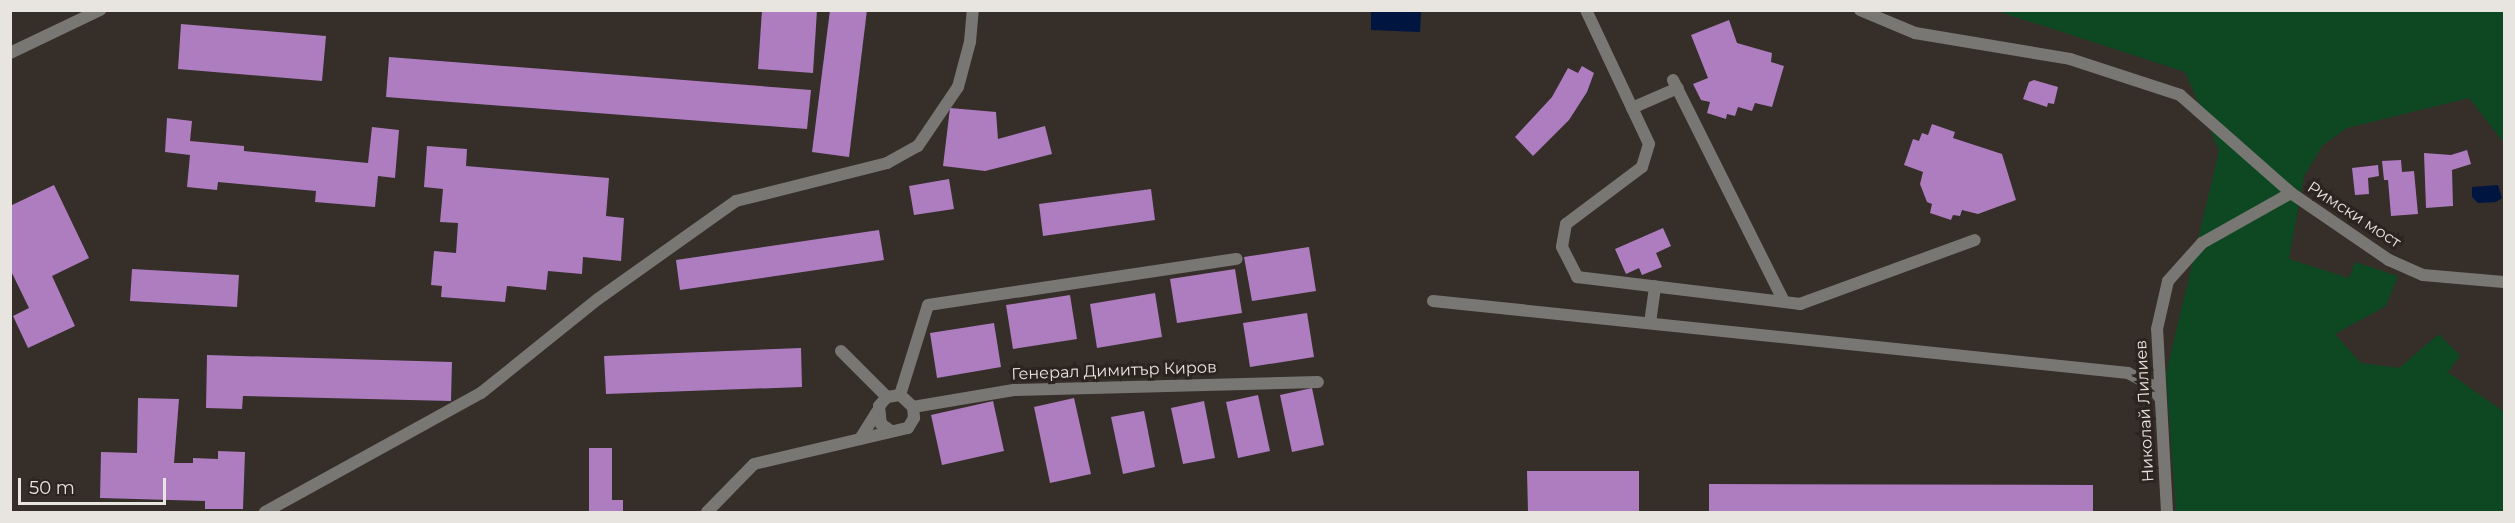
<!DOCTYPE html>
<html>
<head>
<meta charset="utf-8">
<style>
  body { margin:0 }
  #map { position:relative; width:2515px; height:523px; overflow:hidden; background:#352e29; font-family:Montserrat,sans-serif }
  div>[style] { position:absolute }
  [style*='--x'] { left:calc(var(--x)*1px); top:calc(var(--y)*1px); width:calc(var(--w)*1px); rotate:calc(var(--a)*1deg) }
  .green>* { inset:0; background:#0d4823 }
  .water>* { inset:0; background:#00153f }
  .building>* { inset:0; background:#ad7dc0 }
  .service>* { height:12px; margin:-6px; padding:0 6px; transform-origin:6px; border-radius:6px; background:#797773 }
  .minor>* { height:12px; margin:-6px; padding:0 6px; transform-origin:6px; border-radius:6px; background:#797773 }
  span { translate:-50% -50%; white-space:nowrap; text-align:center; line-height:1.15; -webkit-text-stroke:6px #2b241f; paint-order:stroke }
  .street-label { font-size:16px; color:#e8e4e0 }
  .frame { position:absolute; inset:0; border:12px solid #e8e4e0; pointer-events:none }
  .scale { position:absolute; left:18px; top:478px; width:148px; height:27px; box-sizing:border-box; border:3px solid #e8e4e0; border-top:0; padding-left:8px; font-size:18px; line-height:21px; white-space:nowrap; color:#e8e4e0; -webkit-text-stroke:4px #2b241f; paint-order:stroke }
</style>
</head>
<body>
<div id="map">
  <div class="green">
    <div style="clip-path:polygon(1997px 11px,2504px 11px,2504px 143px,2469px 98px,2347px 128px,2323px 145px,2304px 176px,2289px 259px,2349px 278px,2355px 262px,2398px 276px,2386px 306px,2335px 334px,2361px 363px,2399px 368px,2439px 334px,2460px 356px,2448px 372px,2504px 412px,2504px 512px,2176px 512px,2166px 374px,2219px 151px,2185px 72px)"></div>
  </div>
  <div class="water">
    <div style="clip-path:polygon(1371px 11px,1421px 12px,1420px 32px,1371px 30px)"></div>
    <div style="clip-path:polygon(2498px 185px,2502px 198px,2496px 202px,2478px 203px,2472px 197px,2472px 187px)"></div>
  </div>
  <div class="building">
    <div style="clip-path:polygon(762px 10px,817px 10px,813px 73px,758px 69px)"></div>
    <div style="clip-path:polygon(830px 10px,867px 10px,849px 157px,812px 152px)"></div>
    <div style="clip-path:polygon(1729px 20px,1737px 43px,1772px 53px,1771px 62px,1784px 66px,1772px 107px,1755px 103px,1752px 111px,1738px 107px,1735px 116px,1727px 114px,1726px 119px,1707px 113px,1710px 102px,1701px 100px,1693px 84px,1708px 78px,1691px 35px)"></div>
    <div style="clip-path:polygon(181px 24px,326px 36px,322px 81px,178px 69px)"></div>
    <div style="clip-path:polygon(389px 57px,811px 90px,807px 129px,386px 97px)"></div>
    <div style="clip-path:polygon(1582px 66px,1594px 73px,1587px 92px,1569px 120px,1533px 156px,1515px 137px,1552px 97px,1568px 68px,1578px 73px)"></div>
    <div style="clip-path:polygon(2034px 80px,2058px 87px,2054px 104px,2048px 103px,2047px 107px,2023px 99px,2029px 82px)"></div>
    <div style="clip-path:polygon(950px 108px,996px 112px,998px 139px,1045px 126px,1052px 154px,985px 171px,943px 166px)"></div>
    <div style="clip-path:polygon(167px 118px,192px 121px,190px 141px,244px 146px,244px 151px,368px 163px,372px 127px,399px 130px,395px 178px,378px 176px,375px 207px,315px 202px,316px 191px,218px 182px,217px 190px,187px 187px,190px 155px,165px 152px)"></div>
    <div style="clip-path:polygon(1932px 124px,1955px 132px,1953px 138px,2002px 154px,2016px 200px,1978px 214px,1962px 210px,1960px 216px,1953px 215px,1951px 220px,1930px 213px,1932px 204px,1927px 202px,1920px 184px,1923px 172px,1904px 165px,1913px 139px,1919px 141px,1922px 133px,1928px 135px)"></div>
    <div style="clip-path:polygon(427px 146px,467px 149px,466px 166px,609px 178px,606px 216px,624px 218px,621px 261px,583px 257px,582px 274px,548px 271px,546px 290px,507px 286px,505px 302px,441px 297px,442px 286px,431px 285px,434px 251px,456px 253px,458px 223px,440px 222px,443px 189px,424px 187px)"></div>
    <div style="clip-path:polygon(2467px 150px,2471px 164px,2452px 170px,2453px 206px,2426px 208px,2424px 153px,2451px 155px)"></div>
    <div style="clip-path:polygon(2401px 160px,2402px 172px,2414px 171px,2418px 214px,2391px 216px,2388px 180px,2384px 180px,2382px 161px)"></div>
    <div style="clip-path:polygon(2378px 165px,2379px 176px,2368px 178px,2369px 194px,2355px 195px,2352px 168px)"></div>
    <div style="clip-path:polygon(949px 179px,954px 209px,914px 215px,909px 186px)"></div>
    <div style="clip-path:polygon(54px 185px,89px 258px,52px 276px,75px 326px,28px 348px,13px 316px,29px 308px,10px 269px,10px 206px)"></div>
    <div style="clip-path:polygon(1151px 189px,1155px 220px,1043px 236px,1039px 204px)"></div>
    <div style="clip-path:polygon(1663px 228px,1671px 246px,1656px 253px,1662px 267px,1642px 275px,1639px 268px,1626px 274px,1615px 249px)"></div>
    <div style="clip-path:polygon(879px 230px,884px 260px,680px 290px,676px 260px)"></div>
    <div style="clip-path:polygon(1309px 247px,1316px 291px,1252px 301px,1244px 257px)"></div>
    <div style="clip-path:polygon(132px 269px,239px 275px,237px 307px,130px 301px)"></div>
    <div style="clip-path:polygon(1235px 269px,1242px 313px,1177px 323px,1170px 279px)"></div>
    <div style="clip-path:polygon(1155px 293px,1162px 337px,1097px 348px,1090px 304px)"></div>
    <div style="clip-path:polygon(1070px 295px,1077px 339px,1013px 349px,1006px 305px)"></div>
    <div style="clip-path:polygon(1307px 313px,1314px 357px,1250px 367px,1243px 323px)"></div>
    <div style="clip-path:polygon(994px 323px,1001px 367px,937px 378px,930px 333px)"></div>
    <div style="clip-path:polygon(801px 348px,802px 387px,606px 394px,604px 356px)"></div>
    <div style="clip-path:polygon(207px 355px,452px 362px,451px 401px,243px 396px,242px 409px,206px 408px)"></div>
    <div style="clip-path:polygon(1312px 388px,1324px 445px,1292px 452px,1280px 395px)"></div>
    <div style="clip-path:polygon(1258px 395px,1270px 451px,1238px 458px,1226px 402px)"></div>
    <div style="clip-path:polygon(138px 398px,179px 399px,174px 463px,193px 463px,193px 458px,218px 459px,218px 451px,245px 452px,243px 509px,205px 509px,205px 501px,100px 498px,101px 452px,137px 453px)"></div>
    <div style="clip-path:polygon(1074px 398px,1091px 474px,1050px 483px,1034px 407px)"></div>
    <div style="clip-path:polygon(993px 401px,1004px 451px,942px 465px,931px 415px)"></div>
    <div style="clip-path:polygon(1204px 401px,1215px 458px,1183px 464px,1171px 408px)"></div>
    <div style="clip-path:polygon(1144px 411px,1155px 467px,1123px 474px,1111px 417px)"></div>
    <div style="clip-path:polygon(589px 448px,612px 448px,612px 500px,623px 500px,623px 512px,589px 512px)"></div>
    <div style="clip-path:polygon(1527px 471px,1639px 471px,1639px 512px,1528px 512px)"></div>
    <div style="clip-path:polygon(1709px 484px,2093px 485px,2093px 512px,1709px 512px)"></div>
  </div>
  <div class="service">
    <div style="--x:1586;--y:10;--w:148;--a:64.8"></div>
    <div style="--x:1649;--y:144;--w:24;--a:107"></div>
    <div style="--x:1642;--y:167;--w:95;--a:143.1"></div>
    <div style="--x:1566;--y:224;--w:23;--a:100"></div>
    <div style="--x:1562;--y:247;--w:34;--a:63"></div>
    <div style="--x:1577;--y:277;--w:225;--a:6.9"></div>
    <div style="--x:1800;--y:304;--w:186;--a:-20.1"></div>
    <div style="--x:1860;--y:10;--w:60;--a:22.7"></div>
    <div style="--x:1915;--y:33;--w:157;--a:9.5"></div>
    <div style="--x:2070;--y:59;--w:116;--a:18.1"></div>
    <div style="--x:2180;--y:95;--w:148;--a:41.4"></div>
    <div style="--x:10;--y:53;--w:100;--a:-25.5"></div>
    <div style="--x:1673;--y:80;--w:248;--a:63.4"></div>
    <div style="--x:1632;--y:108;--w:50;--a:-23.5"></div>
    <div style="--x:1433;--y:301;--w:699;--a:5.91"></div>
    <div style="--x:2128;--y:373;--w:26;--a:28"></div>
    <div style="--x:2151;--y:385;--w:14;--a:56"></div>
    <div style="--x:1650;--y:323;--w:37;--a:-82"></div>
    <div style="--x:841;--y:351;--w:65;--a:45"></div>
    <div style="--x:481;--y:393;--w:150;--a:-38.8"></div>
    <div style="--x:598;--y:299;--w:169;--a:-35.4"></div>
    <div style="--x:736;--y:201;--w:156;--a:-14.1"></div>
    <div style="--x:887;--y:163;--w:35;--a:-29"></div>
    <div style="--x:918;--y:146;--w:71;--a:-55.9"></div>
    <div style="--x:958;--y:87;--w:47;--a:-75.1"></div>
    <div style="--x:970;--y:42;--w:32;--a:-85"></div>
    <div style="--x:900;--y:395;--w:94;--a:-72.7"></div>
    <div style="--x:928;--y:305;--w:312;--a:-8.5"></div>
  </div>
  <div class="minor">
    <div style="--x:913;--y:407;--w:102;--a:-9.6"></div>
    <div style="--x:1014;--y:390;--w:304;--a:-1.5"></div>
    <div style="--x:860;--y:439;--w:32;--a:-58"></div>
    <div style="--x:265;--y:512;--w:247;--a:-28.9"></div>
    <div style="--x:707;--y:512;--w:67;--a:-45.6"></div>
    <div style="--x:754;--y:464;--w:158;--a:-13.2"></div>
    <div style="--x:908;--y:428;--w:12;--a:-59"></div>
    <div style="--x:914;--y:418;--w:11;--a:-95"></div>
    <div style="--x:913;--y:407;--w:18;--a:-137"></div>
    <div style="--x:900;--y:395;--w:13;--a:171"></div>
    <div style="--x:887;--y:397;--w:12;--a:132"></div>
    <div style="--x:879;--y:406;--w:18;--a:84"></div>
    <div style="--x:881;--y:424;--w:12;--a:35"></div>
    <div style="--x:2167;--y:512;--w:183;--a:-93.1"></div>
    <div style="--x:2157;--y:329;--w:49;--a:-77.1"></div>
    <div style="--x:2168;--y:281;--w:51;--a:-48.2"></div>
    <div style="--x:2202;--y:243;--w:102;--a:-29.3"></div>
    <div style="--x:2291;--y:193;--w:119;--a:34.4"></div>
    <div style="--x:2389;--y:260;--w:37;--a:24"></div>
    <div style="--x:2423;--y:275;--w:81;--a:4.9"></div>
  </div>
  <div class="street-label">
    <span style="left:2354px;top:215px;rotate:33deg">Римски мост</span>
    <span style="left:1114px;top:371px;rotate:-2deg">Генерал Димитър Киров</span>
    <span style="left:2145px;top:411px;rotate:-93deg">Николай Лилиев</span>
  </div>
  <div class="frame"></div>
  <div class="scale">50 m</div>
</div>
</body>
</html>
